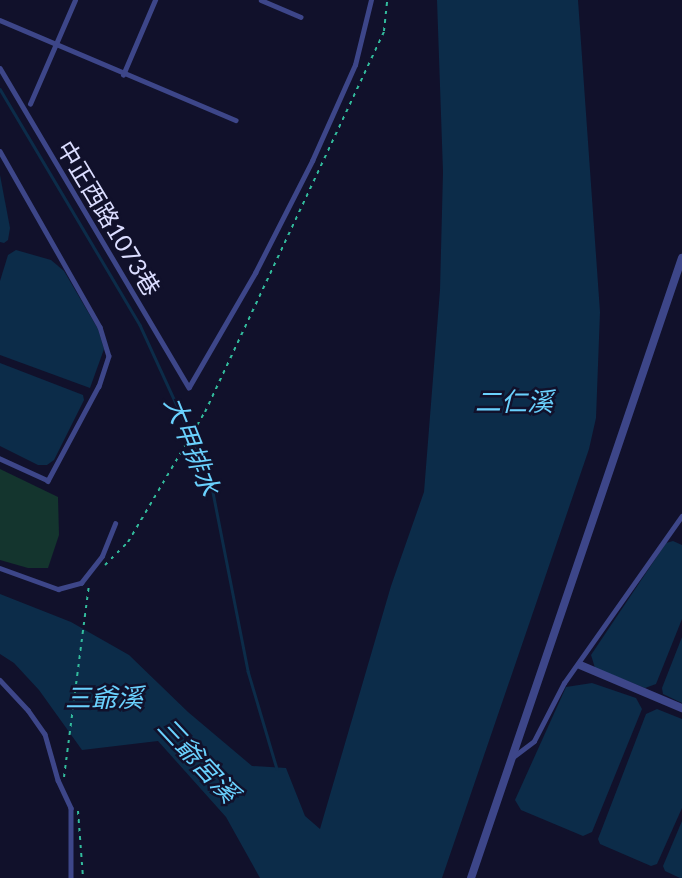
<!DOCTYPE html>
<html>
<head>
<meta charset="utf-8">
<style>
  body { margin:0 }
  #map { position:relative; width:682px; height:878px; overflow:hidden; background:#11112b; font-family:Lato,"Noto Sans TC",sans-serif }
  div>[style] { position:absolute }
  [style*='--x'] { left:calc(var(--x)*1px); top:calc(var(--y)*1px); width:calc(var(--w)*1px); rotate:calc(var(--a)*1deg) }
  .green>* { inset:0; background:#14352e }
  .water>* { inset:0; background:#0c2c49 }
  .stream>* { height:2.5px; margin:-1.25px; padding:0 1.25px; transform-origin:1.25px; border-radius:1.25px; background:#0c2c49 }
  .path>* { height:2px; margin-top:-1px; transform-origin:0; background:repeating-linear-gradient(90deg,#32bc9d 0 3.5px,transparent 0 8.5px) }
  .lane>* { height:4.5px; margin:-2.25px; padding:0 2.25px; transform-origin:2.25px; border-radius:2.25px; background:#3d4689 }
  .street>* { height:8px; margin:-4px; padding:0 4px; transform-origin:4px; border-radius:4px; background:#3d4689 }
  span { translate:-50% -50%; white-space:nowrap; text-align:center; line-height:1.15; -webkit-text-stroke:5px #11112b; paint-order:stroke }
  .street-label { font-size:24px; color:#dbddff }
  .water-label { font-size:26px; color:#6ad1fd; font-style:italic }
</style>
</head>
<body>
<div id="map">
  <div class="green">
    <div style="clip-path:polygon(0 469px,58px 497px,59px 535px,48px 568px,28px 568px,0 560px)"></div>
  </div>
  <div class="water">
    <div style="clip-path:polygon(437px 0,578px 0,600px 312px,596px 418px,589px 449px,442px 878px,260px 878px,226px 817px,158px 741px,82px 750px,39px 690px,14px 663px,0 654px,0 594px,71px 622px,129px 655px,188px 712px,252px 766px,286px 768px,305px 816px,320px 829px,391px 586px,424px 492px,440px 290px,443px 172px)"></div>
    <div style="clip-path:polygon(0 175px,10px 228px,8px 240px,4px 243px,0 242px)"></div>
    <div style="clip-path:polygon(16px 250px,51px 260px,64px 271px,98px 329px,104px 349px,90px 388px,0 355px,0 281px,8px 255px)"></div>
    <div style="clip-path:polygon(0 363px,83px 395px,84px 400px,54px 460px,47px 465px,38px 465px,0 446px)"></div>
    <div style="clip-path:polygon(673px 541px,682px 545px,682px 619px,656px 684px,645px 688px,595px 668px,591px 655px,666px 543px)"></div>
    <div style="clip-path:polygon(682px 637px,682px 703px,663px 694px,662px 688px)"></div>
    <div style="clip-path:polygon(592px 683px,636px 698px,642px 709px,592px 832px,583px 836px,521px 810px,515px 800px,566px 687px)"></div>
    <div style="clip-path:polygon(657px 709px,682px 719px,682px 808px,657px 864px,651px 866px,600px 844px,598px 839px,646px 714px)"></div>
    <div style="clip-path:polygon(682px 821px,682px 878px,680px 878px,665px 871px,663px 866px)"></div>
  </div>
  <div class="stream">
    <div style="--x:0;--y:89;--w:274;--a:59.3"></div>
    <div style="--x:140;--y:325;--w:167;--a:65.3"></div>
    <div style="--x:210;--y:477;--w:198;--a:78.9"></div>
    <div style="--x:248;--y:671;--w:102;--a:73.5"></div>
  </div>
  <div class="path">
    <div style="--x:105;--y:565;--w:33;--a:-45"></div>
    <div style="--x:128;--y:542;--w:151;--a:-59.4"></div>
    <div style="--x:205;--y:412;--w:421;--a:-64.8"></div>
    <div style="--x:384;--y:31;--w:31;--a:-84"></div>
    <div style="--x:64;--y:777;--w:194;--a:-82.6"></div>
    <div style="--x:78;--y:811;--w:67;--a:85.7"></div>
  </div>
  <div class="lane">
    <div style="--x:261;--y:0;--w:43;--a:23"></div>
    <div style="--x:0;--y:20;--w:256;--a:23"></div>
    <div style="--x:0;--y:68;--w:371;--a:59.4"></div>
    <div style="--x:189;--y:387;--w:132;--a:-59.9"></div>
    <div style="--x:255;--y:273;--w:126;--a:-63"></div>
    <div style="--x:312;--y:161;--w:105;--a:-65.9"></div>
    <div style="--x:355;--y:65;--w:67;--a:-76.2"></div>
    <div style="--x:123;--y:75;--w:82;--a:-66.9"></div>
    <div style="--x:30;--y:104;--w:113;--a:-66.6"></div>
    <div style="--x:0;--y:151;--w:202;--a:60.4"></div>
    <div style="--x:100;--y:327;--w:30;--a:73"></div>
    <div style="--x:109;--y:356;--w:32;--a:108"></div>
    <div style="--x:99;--y:386;--w:108;--a:118.2"></div>
    <div style="--x:48;--y:481;--w:53;--a:-155.4"></div>
    <div style="--x:0;--y:568;--w:62;--a:19.9"></div>
    <div style="--x:58;--y:589;--w:24;--a:-15"></div>
    <div style="--x:81;--y:583;--w:34;--a:-52"></div>
    <div style="--x:102;--y:556;--w:35;--a:-68"></div>
    <div style="--x:0;--y:680;--w:41;--a:47"></div>
    <div style="--x:28;--y:710;--w:29;--a:55"></div>
    <div style="--x:45;--y:734;--w:48;--a:74.2"></div>
    <div style="--x:58;--y:780;--w:31;--a:65"></div>
    <div style="--x:71;--y:808;--w:70;--a:90"></div>
    <div style="--x:513;--y:757;--w:26;--a:-37"></div>
    <div style="--x:534;--y:741;--w:65;--a:-62.7"></div>
    <div style="--x:564;--y:683;--w:204;--a:-54.8"></div>
  </div>
  <div class="street">
    <div style="--x:580;--y:665;--w:111;--a:22.9"></div>
    <div style="--x:471;--y:878;--w:655;--a:-71.21"></div>
  </div>
  <div class="street-label">
    <span style="left:109px;top:218px;rotate:59deg">中正西路1073巷</span>
  </div>
  <div class="water-label">
    <span style="left:514px;top:402px">二仁溪</span>
    <span style="left:192px;top:446px;rotate:68deg">大甲排水</span>
    <span style="left:104px;top:698px">三爺溪</span>
    <span style="left:198px;top:760px;rotate:47deg">三爺宮溪</span>
  </div>
</div>
</body>
</html>
